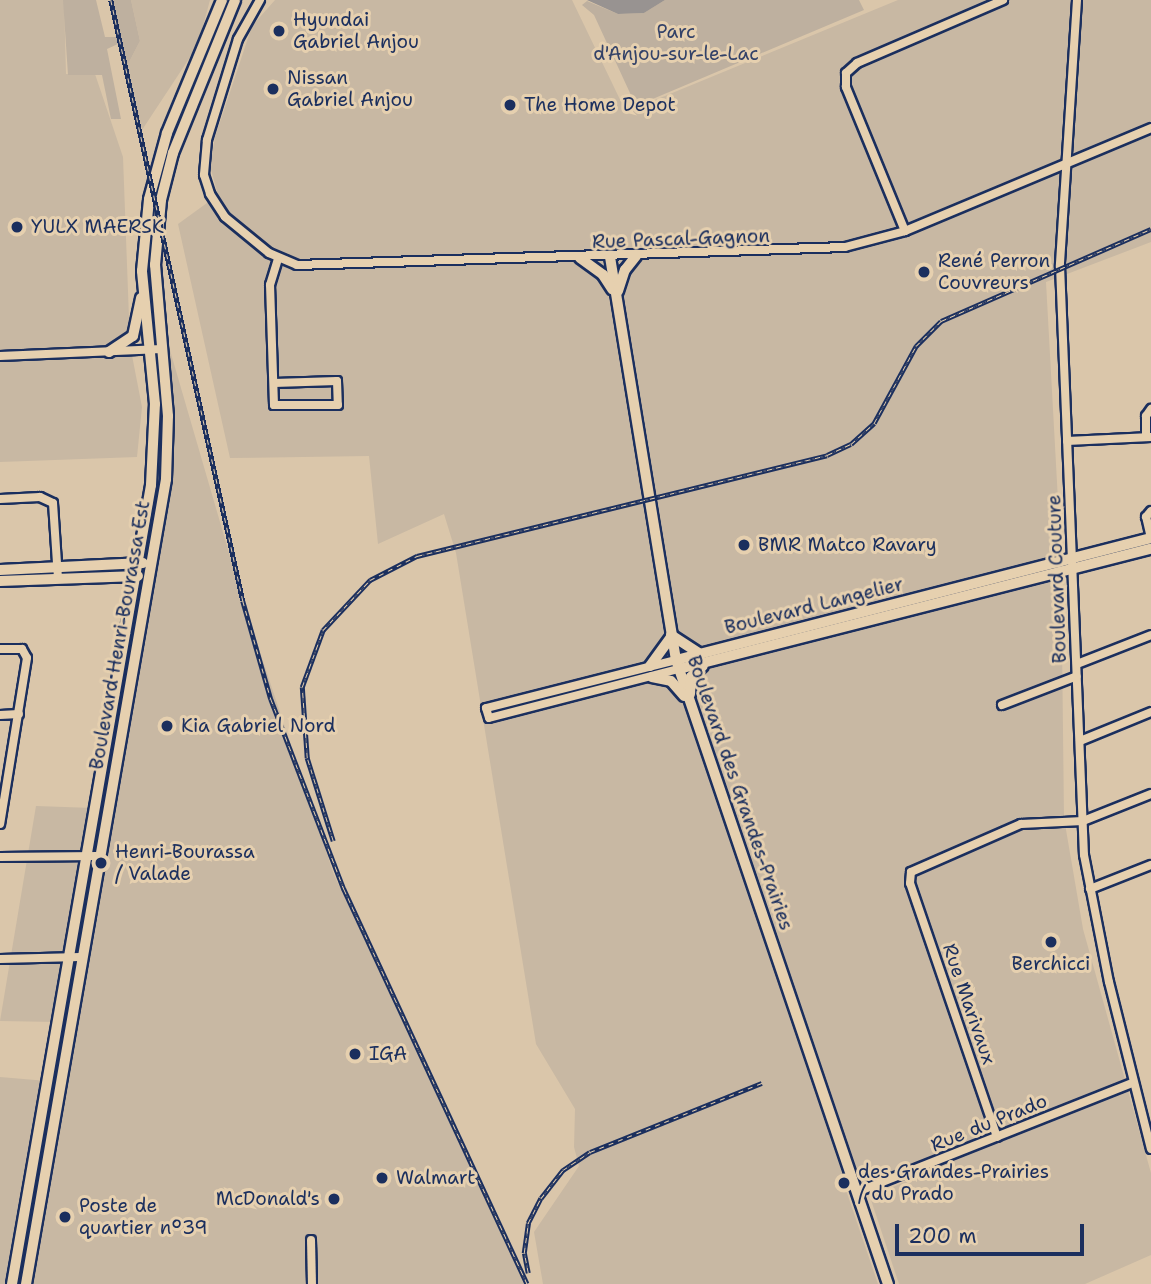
<!DOCTYPE html>
<html>
<head>
<meta charset="utf-8">
<style>
  body { margin:0 }
  #map { position:relative; width:1151px; height:1284px; overflow:hidden; background:#dac6aa; font-family:"Shantell Sans",sans-serif }
  div>[style] { position:absolute }
  [style*='--x'] { left:calc(var(--x)*1px); top:calc(var(--y)*1px); width:calc(var(--w)*1px); rotate:calc(var(--a)*1deg) }
  .built>* { inset:0; background:#c8b8a3 }
  .green>* { inset:0; background:#beb09f }
  .water>* { inset:0; background:#989391 }
  .roads { filter:drop-shadow(2px 0 #1b2f5e) drop-shadow(-2px 0 #1b2f5e) drop-shadow(0 2px #1b2f5e) drop-shadow(0 -2px #1b2f5e) }
  .minor>* { height:8px; margin:-4px; padding:0 4px; transform-origin:4px; border-radius:4px; background:#e6d0af }
  .major>* { height:10px; margin:-5px; padding:0 5px; transform-origin:5px; border-radius:5px; background:#e6d0af }
  .rail>* { height:4.5px; margin-top:-2.25px; transform-origin:0; background:repeating-linear-gradient(90deg,#e6d0af 0 5px,#1b2f5e 0 10px); box-sizing:border-box; border-block:2px solid #1b2f5e }
  .dots>* { width:19px; height:19px; translate:-50% -50%; box-sizing:border-box; border:4px solid #e6d0af; border-radius:50% }
  span { translate:-50% -50%; white-space:nowrap; text-align:center; line-height:1.15; -webkit-text-stroke:6px #e6d0af; paint-order:stroke }
  .poi-label { font-size:19px; color:#1b2f5e }
  .left { translate:0 -50%; text-align:left }
  .right { translate:-100% -50%; text-align:right }
  .park-label { font-size:19px; color:#334268 }
  .street-label { font-size:19px; color:#1b2f5e }
  .scale { position:absolute; left:895px; top:1224px; width:189px; height:32px; box-sizing:border-box; border:4px solid #1b2f5e; border-top:0; padding-left:9px; font-size:21px; line-height:24px; white-space:nowrap; color:#1b2f5e; -webkit-text-stroke:5px #e6d0af; paint-order:stroke }
</style>
</head>
<body>
<div id="map">
  <div class="built">
    <div style="clip-path:polygon(0 0,64px 0,66px 74px,95px 74px,123px 157px,130px 345px,142px 407px,137px 457px,0 462px)"></div>
    <div style="clip-path:polygon(131px 0,210px 0,198px 45px,142px 130px,126px 68px,140px 41px)"></div>
    <div style="clip-path:polygon(275px 0,572px 0,626px 112px,898px 0,1151px 0,1151px 242px,1046px 282px,1061px 555px,1064px 818px,1083px 929px,1151px 1173px,1151px 1255px,1085px 1284px,899px 1284px,870px 1197px,918px 1176px,912px 1163px,846px 1190px,878px 1284px,543px 1284px,534px 1232px,579px 1166px,574px 1147px,575px 1109px,536px 1044px,456px 553px,444px 514px,378px 544px,369px 456px,230px 458px,178px 224px,218px 195px,210px 166px,215px 137px,252px 26px)"></div>
    <div style="clip-path:polygon(158px 309px,243px 601px,334px 875px,529px 1284px,26px 1284px,168px 441px)"></div>
    <div style="clip-path:polygon(36px 806px,92px 808px,56px 1022px,0 1021px)"></div>
    <div style="clip-path:polygon(0 1077px,47px 1081px,12px 1284px,0 1284px)"></div>
  </div>
  <div class="green">
    <div style="clip-path:polygon(63px 0,96px 0,105px 37px,119px 37px,111px 0,131px 0,140px 41px,126px 68px,120px 43px,107px 49px,121px 119px,111px 119px,102px 75px,68px 75px)"></div>
    <div style="clip-path:polygon(665px 0,859px 0,864px 10px,636px 106px,594px 15px,582px 5px,587px 1px,618px 14px,644px 13px)"></div>
  </div>
  <div class="water">
    <div style="clip-path:polygon(587px 0,665px 0,644px 13px,618px 14px)"></div>
  </div>
  <div class="roads">
    <div class="minor">
      <div style="--x:260;--y:0;--w:45;--a:119.4"></div>
      <div style="--x:238;--y:39;--w:106;--a:107.1"></div>
      <div style="--x:207;--y:140;--w:35;--a:95"></div>
      <div style="--x:204;--y:175;--w:20;--a:72"></div>
      <div style="--x:210;--y:194;--w:27;--a:57"></div>
      <div style="--x:225;--y:217;--w:57;--a:39.3"></div>
      <div style="--x:269;--y:253;--w:30;--a:23"></div>
      <div style="--x:297;--y:265;--w:548;--a:-1.88"></div>
      <div style="--x:845;--y:247;--w:62;--a:-14.9"></div>
      <div style="--x:905;--y:231;--w:267;--a:-22.7"></div>
      <div style="--x:1077;--y:0;--w:267;--a:93.7"></div>
      <div style="--x:1060;--y:266;--w:589;--a:87.67"></div>
      <div style="--x:1084;--y:855;--w:129;--a:78.9"></div>
      <div style="--x:1109;--y:982;--w:172;--a:75.9"></div>
      <div style="--x:905;--y:231;--w:156;--a:-112.3"></div>
      <div style="--x:846;--y:87;--w:14;--a:-90"></div>
      <div style="--x:846;--y:73;--w:15;--a:-42"></div>
      <div style="--x:857;--y:63;--w:159;--a:-23.3"></div>
      <div style="--x:0;--y:356;--w:162;--a:-2.5"></div>
      <div style="--x:274;--y:383;--w:63;--a:-1.8"></div>
      <div style="--x:337;--y:381;--w:24;--a:88"></div>
      <div style="--x:338;--y:405;--w:64;--a:180"></div>
      <div style="--x:274;--y:405;--w:120;--a:-91.9"></div>
      <div style="--x:270;--y:285;--w:28;--a:-73"></div>
      <div style="--x:1146;--y:437;--w:21;--a:-90"></div>
      <div style="--x:1146;--y:416;--w:9;--a:-54"></div>
      <div style="--x:1067;--y:441;--w:84;--a:-2.7"></div>
      <div style="--x:0;--y:499;--w:40;--a:-2.9"></div>
      <div style="--x:40;--y:497;--w:14;--a:25"></div>
      <div style="--x:53;--y:503;--w:76;--a:86.2"></div>
      <div style="--x:1151;--y:538;--w:22;--a:-103"></div>
      <div style="--x:1146;--y:517;--w:8;--a:-50"></div>
      <div style="--x:0;--y:649;--w:22;--a:0"></div>
      <div style="--x:22;--y:649;--w:10;--a:61"></div>
      <div style="--x:27;--y:658;--w:168;--a:99.2"></div>
      <div style="--x:676;--y:660;--w:196;--a:165.8"></div>
      <div style="--x:486;--y:708;--w:10;--a:73"></div>
      <div style="--x:489;--y:718;--w:196;--a:-14.5"></div>
      <div style="--x:1077;--y:664;--w:79;--a:-21.4"></div>
      <div style="--x:1002;--y:705;--w:80;--a:-21.1"></div>
      <div style="--x:0;--y:715;--w:19;--a:-3"></div>
      <div style="--x:1080;--y:741;--w:77;--a:-22.2"></div>
      <div style="--x:0;--y:857;--w:97;--a:-0.6"></div>
      <div style="--x:1090;--y:889;--w:66;--a:-21.5"></div>
      <div style="--x:0;--y:959;--w:80;--a:-1.4"></div>
      <div style="--x:997;--y:1137;--w:268;--a:-108.9"></div>
      <div style="--x:910;--y:883;--w:11;--a:-85"></div>
      <div style="--x:911;--y:872;--w:120;--a:-23.6"></div>
      <div style="--x:1021;--y:824;--w:62;--a:-2.8"></div>
      <div style="--x:1083;--y:821;--w:73;--a:-21.7"></div>
      <div style="--x:857;--y:1192;--w:296;--a:-21.6"></div>
      <div style="--x:311;--y:1240;--w:44;--a:88.7"></div>
    </div>
    <div class="major">
      <div style="--x:610;--y:257;--w:408;--a:80.7"></div>
      <div style="--x:676;--y:660;--w:659;--a:71.24"></div>
      <div style="--x:580;--y:258;--w:29;--a:36"></div>
      <div style="--x:603;--y:275;--w:17;--a:57"></div>
      <div style="--x:618;--y:291;--w:22;--a:-72"></div>
      <div style="--x:625;--y:270;--w:18;--a:-52"></div>
      <div style="--x:109;--y:352;--w:29;--a:-34"></div>
      <div style="--x:133;--y:336;--w:39;--a:-78"></div>
      <div style="--x:0;--y:570;--w:143;--a:-2.8"></div>
      <div style="--x:0;--y:581;--w:138;--a:-2.1"></div>
      <div style="--x:671;--y:635;--w:33;--a:33"></div>
      <div style="--x:676;--y:660;--w:490;--a:-14.4"></div>
      <div style="--x:650;--y:666;--w:34;--a:-54"></div>
      <div style="--x:679;--y:669;--w:487;--a:-14.3"></div>
      <div style="--x:652;--y:677;--w:19;--a:12"></div>
      <div style="--x:671;--y:681;--w:20;--a:49"></div>
      <div style="--x:690;--y:694;--w:17;--a:-87"></div>
      <div style="--x:691;--y:677;--w:16;--a:-43"></div>
      <div style="--x:12;--y:1284;--w:811;--a:-80.13"></div>
      <div style="--x:151;--y:485;--w:81;--a:-87.2"></div>
      <div style="--x:155;--y:404;--w:134;--a:-95.6"></div>
      <div style="--x:142;--y:271;--w:72;--a:-84.4"></div>
      <div style="--x:149;--y:199;--w:68;--a:-74.7"></div>
      <div style="--x:167;--y:133;--w:144;--a:-67.5"></div>
      <div style="--x:26;--y:1284;--w:817;--a:-80.13"></div>
      <div style="--x:166;--y:479;--w:63;--a:-88.2"></div>
      <div style="--x:168;--y:416;--w:152;--a:-94.9"></div>
      <div style="--x:155;--y:265;--w:65;--a:-84.7"></div>
      <div style="--x:161;--y:200;--w:49;--a:-75.7"></div>
      <div style="--x:173;--y:153;--w:165;--a:-67.9"></div>
    </div>
  </div>
  <div class="rail">
    <div style="--x:111;--y:0;--w:615;--a:77.61"></div>
    <div style="--x:243;--y:601;--w:102;--a:74.1"></div>
    <div style="--x:271;--y:699;--w:204;--a:69"></div>
    <div style="--x:344;--y:889;--w:435;--a:65.1"></div>
    <div style="--x:333;--y:841;--w:87;--a:-107.4"></div>
    <div style="--x:307;--y:758;--w:71;--a:-94"></div>
    <div style="--x:302;--y:687;--w:61;--a:-69.8"></div>
    <div style="--x:323;--y:630;--w:69;--a:-46.8"></div>
    <div style="--x:370;--y:580;--w:53;--a:-27.1"></div>
    <div style="--x:417;--y:556;--w:422;--a:-13.8"></div>
    <div style="--x:827;--y:455;--w:26;--a:-25"></div>
    <div style="--x:851;--y:444;--w:31;--a:-42"></div>
    <div style="--x:874;--y:423;--w:88;--a:-61.4"></div>
    <div style="--x:916;--y:346;--w:35;--a:-45"></div>
    <div style="--x:941;--y:321;--w:229;--a:-23.7"></div>
    <div style="--x:528;--y:1273;--w:20;--a:-101"></div>
    <div style="--x:524;--y:1253;--w:30;--a:-82"></div>
    <div style="--x:528;--y:1223;--w:28;--a:-63"></div>
    <div style="--x:541;--y:1198;--w:36;--a:-52"></div>
    <div style="--x:563;--y:1170;--w:32;--a:-34"></div>
    <div style="--x:590;--y:1152;--w:185;--a:-21.9"></div>
  </div>
  <div class="dots">
    <div style="left:279px;top:31px;background:#1b2f5e"></div>
    <div style="left:273px;top:89px;background:#1b2f5e"></div>
    <div style="left:510px;top:105px;background:#1b2f5e"></div>
    <div style="left:17px;top:227px;background:#1b2f5e"></div>
    <div style="left:924px;top:272px;background:#1b2f5e"></div>
    <div style="left:744px;top:545px;background:#1b2f5e"></div>
    <div style="left:167px;top:726px;background:#1b2f5e"></div>
    <div style="left:101px;top:863px;background:#1b2f5e"></div>
    <div style="left:1051px;top:942px;background:#1b2f5e"></div>
    <div style="left:355px;top:1054px;background:#1b2f5e"></div>
    <div style="left:382px;top:1178px;background:#1b2f5e"></div>
    <div style="left:844px;top:1183px;background:#1b2f5e"></div>
    <div style="left:334px;top:1199px;background:#1b2f5e"></div>
    <div style="left:65px;top:1217px;background:#1b2f5e"></div>
  </div>
  <div class="poi-label">
    <span class="left" style="left:293px;top:31px">Hyundai<br>Gabriel Anjou</span>
    <span class="left" style="left:287px;top:89px">Nissan<br>Gabriel Anjou</span>
    <span class="left" style="left:524px;top:105px">The Home Depot</span>
    <span class="left" style="left:31px;top:227px">YULX MAERSK</span>
    <span class="left" style="left:938px;top:272px">René Perron<br>Couvreurs</span>
    <span class="left" style="left:758px;top:545px">BMR Matco Ravary</span>
    <span class="left" style="left:181px;top:726px">Kia Gabriel Nord</span>
    <span class="left" style="left:115px;top:863px">Henri-Bourassa<br>/ Valade</span>
    <span style="left:1051px;top:964px">Berchicci</span>
    <span class="left" style="left:369px;top:1054px">IGA</span>
    <span class="left" style="left:858px;top:1183px">des Grandes-Prairies<br>/ du Prado</span>
    <span class="left" style="left:396px;top:1178px">Walmart</span>
    <span class="right" style="left:320px;top:1199px">McDonald's</span>
    <span class="left" style="left:79px;top:1217px">Poste de<br>quartier n°39</span>
  </div>
  <div class="park-label">
    <span style="left:676px;top:43px">Parc<br>d'Anjou-sur-le-Lac</span>
  </div>
  <div class="street-label">
    <span style="left:681px;top:239px;rotate:-2deg">Rue Pascal-Gagnon</span>
    <span style="left:1057px;top:579px;rotate:-92deg">Boulevard Couture</span>
    <span style="left:814px;top:606px;rotate:-14deg">Boulevard Langelier</span>
    <span style="left:120px;top:635px;rotate:-80deg">Boulevard Henri-Bourassa Est</span>
    <span style="left:740px;top:793px;rotate:71deg">Boulevard des Grandes-Prairies</span>
    <span style="left:969px;top:1004px;rotate:71deg">Rue Marivaux</span>
    <span style="left:989px;top:1123px;rotate:-22deg">Rue du Prado</span>
  </div>
  <div class="scale">200 m</div>
</div>
</body>
</html>
